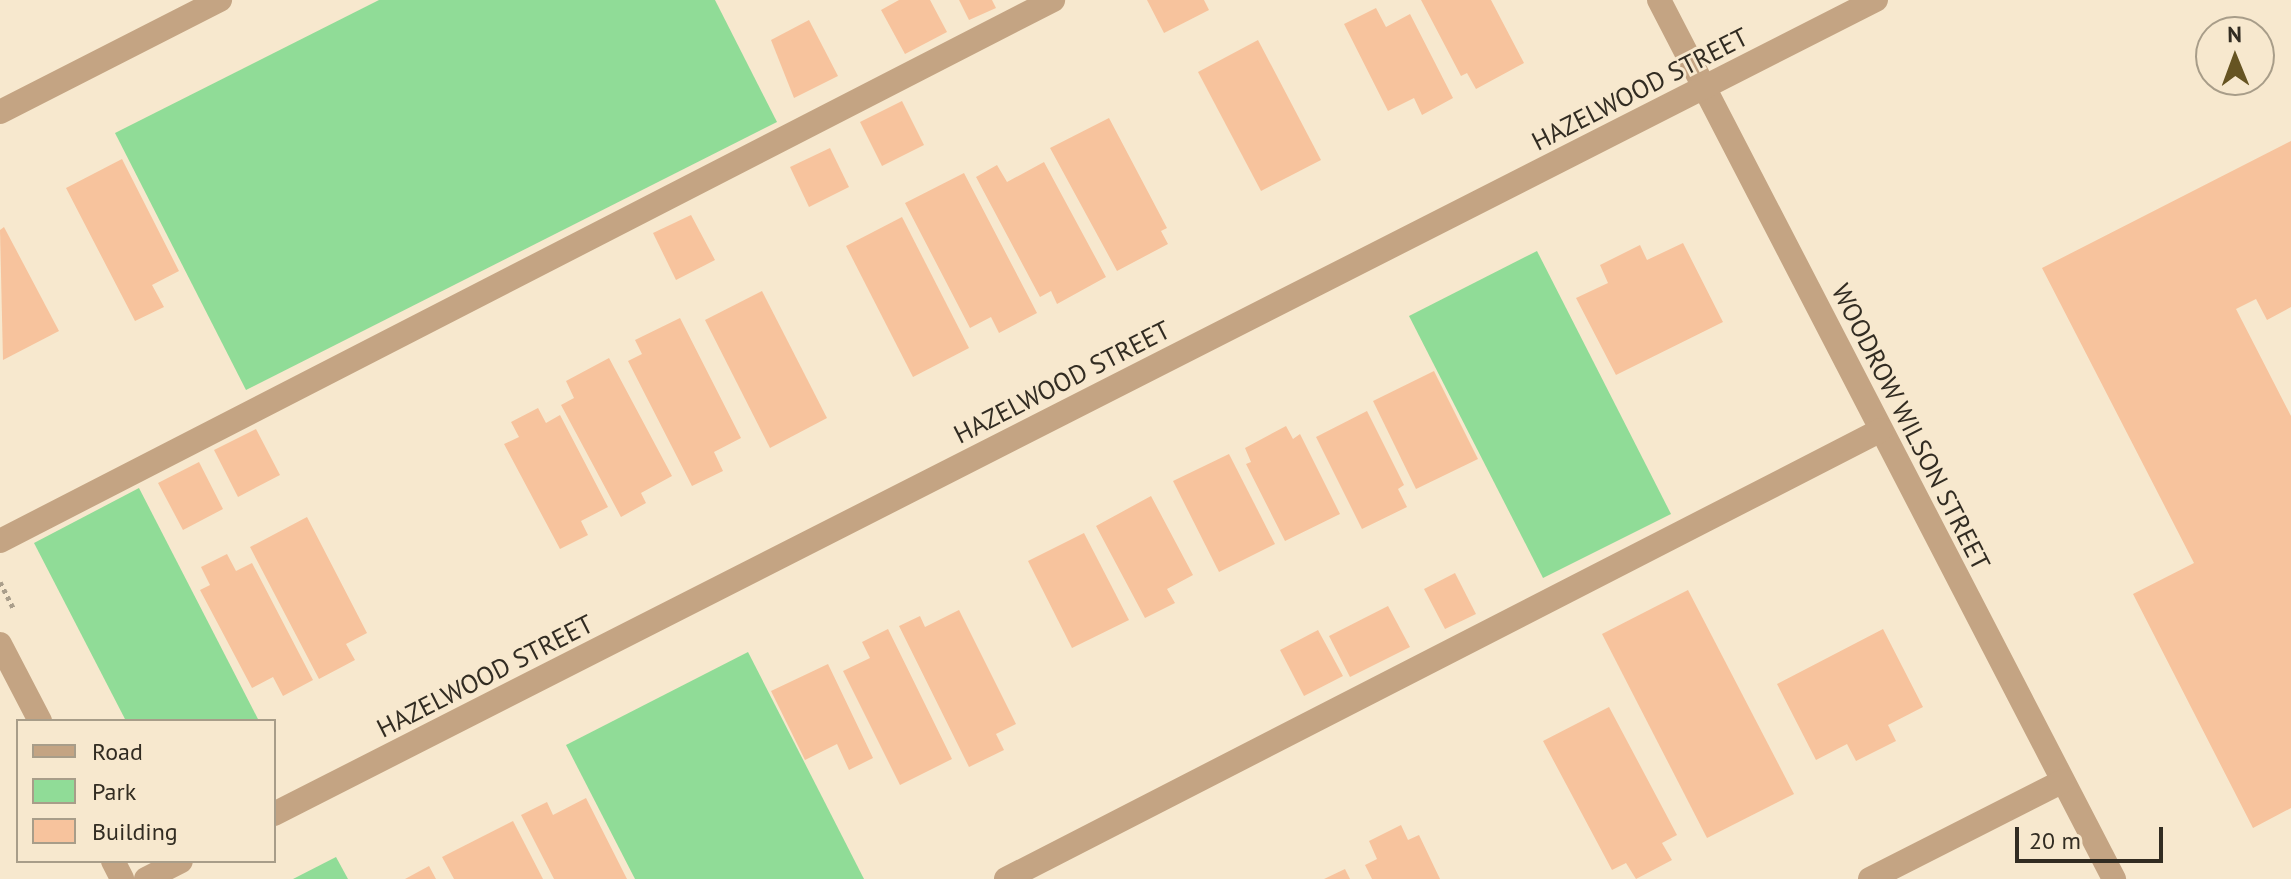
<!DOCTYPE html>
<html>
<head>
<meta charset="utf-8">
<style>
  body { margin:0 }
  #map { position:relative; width:2291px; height:879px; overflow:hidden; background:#f7e8ce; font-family:"PT Sans",sans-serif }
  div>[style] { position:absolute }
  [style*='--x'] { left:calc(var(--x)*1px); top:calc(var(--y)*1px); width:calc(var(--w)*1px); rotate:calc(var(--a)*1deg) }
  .green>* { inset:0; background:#90dc97 }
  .building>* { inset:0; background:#f7c39d }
  .path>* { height:5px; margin-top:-2.5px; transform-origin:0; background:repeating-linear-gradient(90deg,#aa9e8b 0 4px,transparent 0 8px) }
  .minor>* { height:24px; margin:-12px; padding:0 12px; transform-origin:12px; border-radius:12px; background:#c4a483 }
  span { translate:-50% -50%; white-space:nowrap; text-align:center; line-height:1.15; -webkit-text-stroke:6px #f7e8ce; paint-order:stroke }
  .street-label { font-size:26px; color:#322c22 }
  .legend { position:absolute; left:16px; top:719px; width:260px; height:144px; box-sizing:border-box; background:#f7e8ce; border:2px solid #a89d89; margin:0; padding:10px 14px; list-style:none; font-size:24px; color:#322c22 }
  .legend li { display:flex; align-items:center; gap:16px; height:40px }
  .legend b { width:40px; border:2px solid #a89d89 }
  .north { position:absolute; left:2195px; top:16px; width:80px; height:80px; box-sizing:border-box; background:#f7e8ce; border:2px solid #a89d89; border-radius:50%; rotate:359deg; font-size:22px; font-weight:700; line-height:32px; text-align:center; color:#322c22 }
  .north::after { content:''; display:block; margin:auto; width:28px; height:36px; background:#665422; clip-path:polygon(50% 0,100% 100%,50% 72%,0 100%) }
  .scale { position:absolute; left:2015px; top:827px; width:148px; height:36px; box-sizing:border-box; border:4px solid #322c22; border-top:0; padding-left:10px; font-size:24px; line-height:28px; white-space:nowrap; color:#322c22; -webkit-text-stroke:6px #f7e8ce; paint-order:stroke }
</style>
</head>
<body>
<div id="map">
  <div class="green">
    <div style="clip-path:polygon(379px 0,715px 0,777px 122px,246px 390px,115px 133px)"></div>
    <div style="clip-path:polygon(1537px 251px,1671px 514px,1543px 578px,1409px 316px)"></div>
    <div style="clip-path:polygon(139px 488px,259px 721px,126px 721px,34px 543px)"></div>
    <div style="clip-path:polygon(748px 652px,864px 879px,635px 879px,566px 745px)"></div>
    <div style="clip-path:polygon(336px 857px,348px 879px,293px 879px)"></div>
  </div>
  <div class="building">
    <div style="clip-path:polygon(899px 0,930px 0,947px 32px,905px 54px,881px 10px)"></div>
    <div style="clip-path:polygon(959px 0,992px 0,996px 8px,969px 20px)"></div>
    <div style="clip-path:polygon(1147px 0,1204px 0,1209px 10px,1164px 33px)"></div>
    <div style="clip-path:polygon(1421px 0,1491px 0,1524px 63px,1476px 89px,1467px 73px,1461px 76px)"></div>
    <div style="clip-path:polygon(1376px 8px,1386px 27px,1410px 14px,1453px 98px,1422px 115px,1414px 98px,1388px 111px,1344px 24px)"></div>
    <div style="clip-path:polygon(809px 20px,838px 76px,794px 98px,771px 40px)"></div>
    <div style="clip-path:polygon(1258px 40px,1321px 160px,1261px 191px,1198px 72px)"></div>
    <div style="clip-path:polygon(902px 101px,924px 145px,882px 166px,860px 122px)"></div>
    <div style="clip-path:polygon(1109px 118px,1167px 228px,1161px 231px,1168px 244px,1117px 271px,1050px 148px)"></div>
    <div style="clip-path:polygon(2291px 141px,2291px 307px,2267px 320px,2256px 299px,2236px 309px,2291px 416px,2291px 808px,2253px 828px,2133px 594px,2194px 563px,2042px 268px)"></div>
    <div style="clip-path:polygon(830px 148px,849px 187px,809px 207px,790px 167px)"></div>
    <div style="clip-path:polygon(122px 159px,179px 271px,152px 285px,164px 307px,135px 321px,66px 188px)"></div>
    <div style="clip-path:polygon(1044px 162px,1106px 277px,1057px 304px,1051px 291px,1040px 297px,976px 177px,997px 165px,1007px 182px)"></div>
    <div style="clip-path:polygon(964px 173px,1037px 313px,999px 333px,991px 317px,970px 328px,905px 203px)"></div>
    <div style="clip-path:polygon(691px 215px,715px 260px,676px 280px,653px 233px)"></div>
    <div style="clip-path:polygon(902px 217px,969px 348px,913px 377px,846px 246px)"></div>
    <div style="clip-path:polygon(4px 227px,59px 331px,3px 360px,0 230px)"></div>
    <div style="clip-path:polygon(1683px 243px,1723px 322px,1616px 375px,1576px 298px,1608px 283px,1600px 265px,1640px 245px,1647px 260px)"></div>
    <div style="clip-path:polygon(762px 291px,827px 418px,770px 448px,705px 320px)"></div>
    <div style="clip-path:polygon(680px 318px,741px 438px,714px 452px,723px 471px,692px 486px,628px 361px,642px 354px,635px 340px)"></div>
    <div style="clip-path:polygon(609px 358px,672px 476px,641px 493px,646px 503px,621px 517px,561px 405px,574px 398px,566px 381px)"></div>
    <div style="clip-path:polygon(1434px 371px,1478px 459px,1416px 489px,1373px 401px)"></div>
    <div style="clip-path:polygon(538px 408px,546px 423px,560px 415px,608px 507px,581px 521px,588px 535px,560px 549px,504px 444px,519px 437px,511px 422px)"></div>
    <div style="clip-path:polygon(1367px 411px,1404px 485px,1398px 489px,1407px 507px,1362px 529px,1316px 437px)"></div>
    <div style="clip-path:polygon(1286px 426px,1293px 439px,1300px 434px,1340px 514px,1285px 541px,1246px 464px,1251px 462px,1245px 448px)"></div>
    <div style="clip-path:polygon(256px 429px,280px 475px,238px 497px,214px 450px)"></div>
    <div style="clip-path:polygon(1229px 454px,1275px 544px,1219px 572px,1173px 481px)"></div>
    <div style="clip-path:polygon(199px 462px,223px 509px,183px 530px,158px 483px)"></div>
    <div style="clip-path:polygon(1151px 496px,1193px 575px,1167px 589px,1175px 603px,1145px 618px,1096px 526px)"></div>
    <div style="clip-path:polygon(307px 517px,367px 633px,346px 644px,355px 660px,319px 679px,250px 547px)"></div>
    <div style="clip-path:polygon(1084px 533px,1129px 620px,1072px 648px,1028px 561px)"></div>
    <div style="clip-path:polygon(227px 554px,236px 571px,252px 563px,313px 680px,283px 696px,273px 677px,252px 688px,200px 590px,210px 585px,201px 567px)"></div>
    <div style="clip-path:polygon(1455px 573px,1476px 614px,1445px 629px,1424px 589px)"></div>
    <div style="clip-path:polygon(1688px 590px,1794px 794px,1707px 838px,1602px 634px)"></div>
    <div style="clip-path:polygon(1388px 606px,1410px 647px,1350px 677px,1329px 636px)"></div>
    <div style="clip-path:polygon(959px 610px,1016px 724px,996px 734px,1004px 750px,969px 767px,899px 626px,920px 616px,925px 627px)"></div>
    <div style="clip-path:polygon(888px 629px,952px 759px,900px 785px,843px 671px,870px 658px,862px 642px)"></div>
    <div style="clip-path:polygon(1883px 629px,1923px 707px,1888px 725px,1896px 741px,1856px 761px,1847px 744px,1816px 760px,1777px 684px)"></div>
    <div style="clip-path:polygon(1318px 630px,1343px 676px,1304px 696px,1280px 650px)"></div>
    <div style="clip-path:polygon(828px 664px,873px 758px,849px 770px,837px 744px,805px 760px,771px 691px)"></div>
    <div style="clip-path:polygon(1609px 707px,1677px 835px,1662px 843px,1672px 860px,1636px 879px,1626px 863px,1612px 870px,1543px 741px)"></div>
    <div style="clip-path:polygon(586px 798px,627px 879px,554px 879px,521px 815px,547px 802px,553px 815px)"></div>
    <div style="clip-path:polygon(513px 821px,543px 879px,454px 879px,442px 857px)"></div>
    <div style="clip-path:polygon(1401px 825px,1408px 840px,1419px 835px,1440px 879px,1372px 879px,1365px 865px,1377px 859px,1369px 841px)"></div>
    <div style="clip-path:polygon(429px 866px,436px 879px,405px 879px)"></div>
    <div style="clip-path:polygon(1345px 869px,1350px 879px,1324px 879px)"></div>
  </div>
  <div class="path">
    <div style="--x:0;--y:582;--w:31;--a:63"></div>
  </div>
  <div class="minor">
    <div style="--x:1659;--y:0;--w:990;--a:62.63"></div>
    <div style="--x:0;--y:112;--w:247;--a:-27"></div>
    <div style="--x:0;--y:541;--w:1184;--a:-27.19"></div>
    <div style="--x:0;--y:644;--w:87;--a:62.5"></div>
    <div style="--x:274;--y:814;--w:1797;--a:-26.94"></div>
    <div style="--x:113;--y:861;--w:20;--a:63"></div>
    <div style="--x:146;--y:879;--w:39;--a:-27"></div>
    <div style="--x:1006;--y:879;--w:983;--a:-27.16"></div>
    <div style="--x:1870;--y:879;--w:216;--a:-26.9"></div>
  </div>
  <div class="street-label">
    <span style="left:1640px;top:89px;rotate:-27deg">HAZELWOOD STREET</span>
    <span style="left:1062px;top:382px;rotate:-27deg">HAZELWOOD STREET</span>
    <span style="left:1911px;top:427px;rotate:63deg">WOODROW WILSON STREET</span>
    <span style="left:485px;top:676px;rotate:-27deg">HAZELWOOD STREET</span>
  </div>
  <ul class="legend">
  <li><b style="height:10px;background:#c4a483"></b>Road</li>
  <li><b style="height:22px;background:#90dc97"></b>Park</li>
  <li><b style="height:22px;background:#f7c39d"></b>Building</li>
  </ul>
  <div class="north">N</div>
  <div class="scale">20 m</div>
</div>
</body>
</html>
